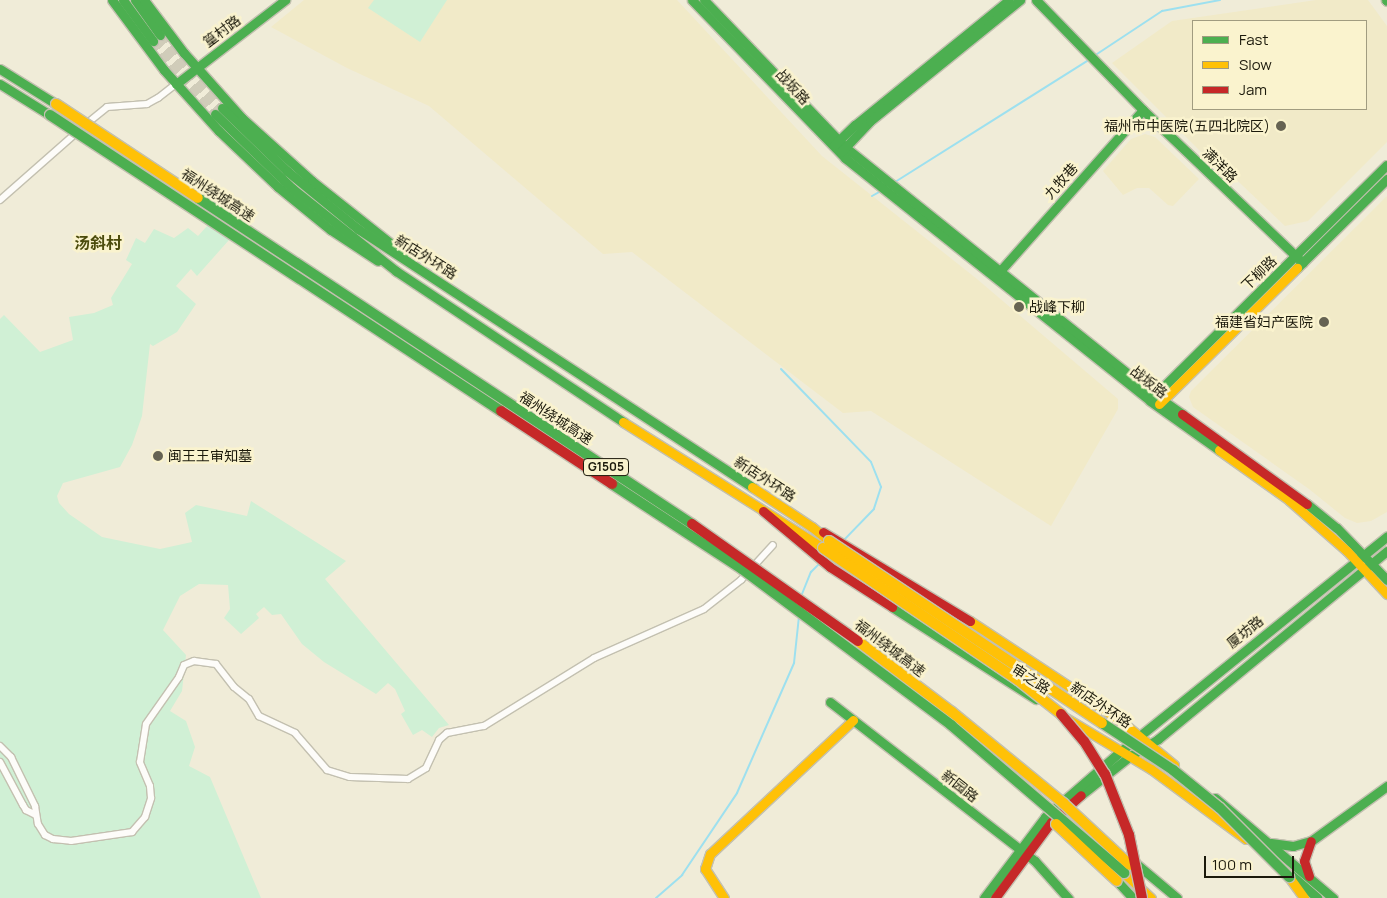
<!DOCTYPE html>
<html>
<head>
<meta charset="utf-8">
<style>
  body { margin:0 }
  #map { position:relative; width:1387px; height:898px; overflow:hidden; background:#f0ecd8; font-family:Manrope,"Noto Sans SC",sans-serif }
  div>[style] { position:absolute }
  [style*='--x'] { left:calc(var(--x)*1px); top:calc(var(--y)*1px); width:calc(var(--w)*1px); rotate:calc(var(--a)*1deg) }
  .built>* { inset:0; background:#f1eac8 }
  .green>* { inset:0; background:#d0f0d5 }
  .stream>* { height:2px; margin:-1px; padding:0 1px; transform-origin:1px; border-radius:1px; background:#9de0ef }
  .primary-tunnel>* { height:10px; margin-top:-5px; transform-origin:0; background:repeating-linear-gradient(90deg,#d0ccb9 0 10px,transparent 0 15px) }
  .roads { filter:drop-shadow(1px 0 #c3c0b0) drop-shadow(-1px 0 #c3c0b0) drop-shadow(0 1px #c3c0b0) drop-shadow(0 -1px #c3c0b0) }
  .street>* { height:6px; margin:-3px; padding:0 3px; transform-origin:3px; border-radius:3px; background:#fdfcf9 }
  .fast>* { height:9px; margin:-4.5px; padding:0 4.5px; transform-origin:4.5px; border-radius:4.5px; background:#4caf50 }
  .slow>* { height:9px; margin:-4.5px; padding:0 4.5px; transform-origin:4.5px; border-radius:4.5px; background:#ffc107 }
  .jam>* { height:9px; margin:-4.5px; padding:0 4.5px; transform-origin:4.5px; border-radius:4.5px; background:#c62828 }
  .bridges { filter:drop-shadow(1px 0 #c3c0b0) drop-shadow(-1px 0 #c3c0b0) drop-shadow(0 1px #c3c0b0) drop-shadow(0 -1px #c3c0b0) }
  .fast-bridge>* { height:10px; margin:-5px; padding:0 5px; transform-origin:5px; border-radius:5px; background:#4caf50 }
  .slow-bridge>* { height:10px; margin:-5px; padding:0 5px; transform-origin:5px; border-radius:5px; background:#ffc107 }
  .jam-bridge>* { height:10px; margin:-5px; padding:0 5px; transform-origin:5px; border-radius:5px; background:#c62828 }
  .dots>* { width:14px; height:14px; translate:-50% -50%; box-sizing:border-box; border:2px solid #faf3ce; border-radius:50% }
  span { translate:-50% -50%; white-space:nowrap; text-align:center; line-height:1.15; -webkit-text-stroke:5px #faf3ce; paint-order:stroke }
  .shield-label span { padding:1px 4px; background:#faf3ce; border:1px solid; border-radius:4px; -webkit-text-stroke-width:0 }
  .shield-label { font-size:12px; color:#1b190b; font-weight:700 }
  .street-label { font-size:14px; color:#1b190b }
  .poi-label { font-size:14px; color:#1b190b }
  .right { translate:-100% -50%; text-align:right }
  .left { translate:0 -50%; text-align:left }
  .quarter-label { font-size:16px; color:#4b4b0c; font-weight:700 }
  .legend { position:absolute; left:1192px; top:20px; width:175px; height:90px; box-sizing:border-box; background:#faf3ce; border:1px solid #a19c80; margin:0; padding:6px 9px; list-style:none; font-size:15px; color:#1b190b }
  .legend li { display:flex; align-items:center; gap:10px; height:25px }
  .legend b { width:25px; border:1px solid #a19c80 }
  .scale { position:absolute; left:1204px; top:856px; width:90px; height:22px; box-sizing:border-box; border:2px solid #1b190b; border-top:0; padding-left:6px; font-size:15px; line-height:18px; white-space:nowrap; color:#1b190b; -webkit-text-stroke:4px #faf3ce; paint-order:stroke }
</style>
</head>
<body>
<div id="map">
  <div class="built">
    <div style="clip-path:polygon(304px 0,677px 0,822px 156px,977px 279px,1118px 399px,1118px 409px,1051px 526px,871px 411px,843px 413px,632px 252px,603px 254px,429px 106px,347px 68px,271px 27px)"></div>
    <div style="clip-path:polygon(evenodd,1316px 0,1368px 0,1387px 26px,1387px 142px,1308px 221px,1285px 226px,1222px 166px,1201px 152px,1112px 63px,1172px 21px,1316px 0,1193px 21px,1366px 21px,1366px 109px,1193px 109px,1193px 21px)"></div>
    <div style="clip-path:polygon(1145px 134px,1155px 137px,1199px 179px,1173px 206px,1168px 205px,1149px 188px,1137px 188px,1123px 195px,1103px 171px,1131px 139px)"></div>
    <div style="clip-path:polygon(1387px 196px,1387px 512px,1371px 521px,1357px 523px,1345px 518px,1309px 489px,1193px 407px,1189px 397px,1191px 391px)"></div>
  </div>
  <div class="green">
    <div style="clip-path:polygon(374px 0,447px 0,420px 42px,368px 8px)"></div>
    <div style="clip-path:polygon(208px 225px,229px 240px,197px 276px,191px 269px,176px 286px,196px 304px,177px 332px,153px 346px,150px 344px,142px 416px,132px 445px,120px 467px,63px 483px,57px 496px,59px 503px,69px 514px,102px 537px,160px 549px,192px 542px,185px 513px,196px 505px,247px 516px,251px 501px,346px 561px,325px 579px,449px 725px,439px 728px,432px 737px,422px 730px,413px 735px,401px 714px,405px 711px,395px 689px,388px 683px,376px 694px,324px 662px,302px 644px,281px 614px,272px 615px,264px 607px,256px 614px,259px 618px,241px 634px,224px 618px,230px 609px,228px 585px,199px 584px,180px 596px,163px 630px,186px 655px,182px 691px,170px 711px,186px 721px,195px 747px,189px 766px,210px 777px,261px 898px,0 898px,0 319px,4px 315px,40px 352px,73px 340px,69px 317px,94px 313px,113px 305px,111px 298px,132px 264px,126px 260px,136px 238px,145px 243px,154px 229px,174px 238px,188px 228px,198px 236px)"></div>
  </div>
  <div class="stream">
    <div style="--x:1094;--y:56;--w:82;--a:-33.5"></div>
    <div style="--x:1162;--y:11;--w:59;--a:-10.7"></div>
    <div style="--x:895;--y:182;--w:231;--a:-32.2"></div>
    <div style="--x:872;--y:196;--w:10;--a:-29"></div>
    <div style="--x:781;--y:369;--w:129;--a:45.9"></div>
    <div style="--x:871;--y:462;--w:27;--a:68"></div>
    <div style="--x:881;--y:487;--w:23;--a:108"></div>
    <div style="--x:874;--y:509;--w:43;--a:134.1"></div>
    <div style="--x:802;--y:594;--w:24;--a:-68"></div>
    <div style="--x:811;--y:572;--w:14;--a:-45"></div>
    <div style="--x:656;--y:898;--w:35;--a:-41"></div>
    <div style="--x:682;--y:875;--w:99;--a:-56.1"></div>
    <div style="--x:737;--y:793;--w:142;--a:-66.3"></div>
    <div style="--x:794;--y:663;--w:47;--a:-83.9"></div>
  </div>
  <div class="primary-tunnel">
    <div style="--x:160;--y:35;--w:96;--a:49.7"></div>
    <div style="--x:153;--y:41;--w:96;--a:49.7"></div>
  </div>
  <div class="roads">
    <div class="street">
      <div style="--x:85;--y:125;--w:28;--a:-39"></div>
      <div style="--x:107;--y:107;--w:40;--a:-4.3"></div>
      <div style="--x:147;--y:104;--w:13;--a:-29"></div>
      <div style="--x:158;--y:98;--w:23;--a:-38"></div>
      <div style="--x:0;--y:200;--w:103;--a:-41.4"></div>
      <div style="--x:0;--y:746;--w:16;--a:45"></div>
      <div style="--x:11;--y:757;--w:55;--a:63.9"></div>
      <div style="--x:35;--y:806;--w:18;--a:81"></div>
      <div style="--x:38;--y:824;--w:13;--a:58"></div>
      <div style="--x:45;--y:835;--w:9;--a:27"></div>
      <div style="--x:53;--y:839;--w:18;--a:6"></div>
      <div style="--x:71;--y:841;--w:62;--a:-8.4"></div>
      <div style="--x:132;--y:832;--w:20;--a:-49"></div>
      <div style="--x:145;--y:817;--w:20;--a:-72"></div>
      <div style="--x:151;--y:798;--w:12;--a:-95"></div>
      <div style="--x:150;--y:786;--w:26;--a:-113"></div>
      <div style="--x:140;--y:762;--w:38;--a:-81"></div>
      <div style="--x:146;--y:724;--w:57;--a:-54.9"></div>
      <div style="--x:179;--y:677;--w:13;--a:-67"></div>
      <div style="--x:184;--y:665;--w:11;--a:-22"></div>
      <div style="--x:194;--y:661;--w:22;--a:8"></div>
      <div style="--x:216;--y:664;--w:29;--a:52"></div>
      <div style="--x:234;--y:687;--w:19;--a:39"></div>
      <div style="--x:249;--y:699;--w:20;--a:60"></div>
      <div style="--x:259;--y:716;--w:40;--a:25"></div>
      <div style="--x:295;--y:733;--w:49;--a:49.1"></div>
      <div style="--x:327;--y:770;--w:24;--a:17"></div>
      <div style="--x:350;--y:777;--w:58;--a:2"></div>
      <div style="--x:408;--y:779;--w:21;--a:-31"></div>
      <div style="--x:426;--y:768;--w:31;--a:-65"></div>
      <div style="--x:439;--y:740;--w:11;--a:-41"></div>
      <div style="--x:447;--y:733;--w:38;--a:-11"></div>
      <div style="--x:484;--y:726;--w:129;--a:-31.7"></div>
      <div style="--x:594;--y:658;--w:120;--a:-24"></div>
      <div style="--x:704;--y:609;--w:47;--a:-38.1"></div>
      <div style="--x:741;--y:580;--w:47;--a:-47.6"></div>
      <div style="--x:0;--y:762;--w:49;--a:61.9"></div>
      <div style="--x:23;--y:805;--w:6;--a:59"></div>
      <div style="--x:26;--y:810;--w:11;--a:27"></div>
    </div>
    <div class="fast">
      <div style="--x:112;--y:0;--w:87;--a:53.4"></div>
      <div style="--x:164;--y:70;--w:82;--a:48"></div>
      <div style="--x:219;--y:131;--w:81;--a:43.5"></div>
      <div style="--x:278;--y:187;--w:68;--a:39.1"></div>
      <div style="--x:331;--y:230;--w:56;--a:33.4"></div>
      <div style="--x:123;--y:0;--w:51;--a:53.8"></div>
      <div style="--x:135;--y:0;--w:43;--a:54.5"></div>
      <div style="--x:144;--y:0;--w:66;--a:53"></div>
      <div style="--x:184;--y:53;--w:87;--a:48.3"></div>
      <div style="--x:242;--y:118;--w:94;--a:42"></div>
      <div style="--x:312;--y:181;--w:117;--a:38.4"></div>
      <div style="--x:692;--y:0;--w:220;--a:45.9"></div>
      <div style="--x:845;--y:158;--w:390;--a:38.5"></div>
      <div style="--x:1150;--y:401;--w:85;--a:35.4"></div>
      <div style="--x:704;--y:0;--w:204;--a:46.2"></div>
      <div style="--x:845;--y:147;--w:397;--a:38.7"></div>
      <div style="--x:1155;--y:395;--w:33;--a:35"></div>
      <div style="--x:1036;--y:0;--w:153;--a:45.8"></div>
      <div style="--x:1143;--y:110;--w:221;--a:43.7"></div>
      <div style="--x:1386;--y:0;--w:1;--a:45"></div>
      <div style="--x:0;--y:69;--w:66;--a:32"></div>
      <div style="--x:0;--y:84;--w:59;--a:31.8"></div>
      <div style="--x:176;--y:84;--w:138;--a:-37.6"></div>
      <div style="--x:222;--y:108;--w:91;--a:44.1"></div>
      <div style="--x:287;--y:171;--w:92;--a:39.2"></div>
      <div style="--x:358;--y:229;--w:471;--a:33.2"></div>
      <div style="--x:215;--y:114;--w:108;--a:43.9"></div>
      <div style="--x:293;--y:189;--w:132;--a:38.5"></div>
      <div style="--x:396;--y:271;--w:273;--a:33.6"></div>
      <div style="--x:834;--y:145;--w:29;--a:-44"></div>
      <div style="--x:855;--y:125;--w:198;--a:-39.1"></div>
      <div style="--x:841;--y:152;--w:42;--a:-46.9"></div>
      <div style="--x:870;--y:121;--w:193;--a:-38.9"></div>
      <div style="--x:1297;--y:268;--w:127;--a:-44.7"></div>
      <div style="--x:1000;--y:271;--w:215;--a:-48.4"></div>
      <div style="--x:1151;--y:399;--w:332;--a:-44.8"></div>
      <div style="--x:1307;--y:504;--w:38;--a:39"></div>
      <div style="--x:1337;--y:528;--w:72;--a:46.1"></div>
      <div style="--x:892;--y:607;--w:171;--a:32.6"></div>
      <div style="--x:830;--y:702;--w:259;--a:37.8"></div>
      <div style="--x:1035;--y:861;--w:50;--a:48.3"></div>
      <div style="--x:1121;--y:751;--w:342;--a:-38.9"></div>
      <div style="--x:1130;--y:756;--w:33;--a:-31"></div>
      <div style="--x:1158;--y:739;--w:296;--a:-39.4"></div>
      <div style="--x:1081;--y:795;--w:63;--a:-38.5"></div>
      <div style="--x:1215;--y:798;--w:155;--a:40.3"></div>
      <div style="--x:1271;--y:843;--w:22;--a:8"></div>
      <div style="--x:1293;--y:846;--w:19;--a:-16"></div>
      <div style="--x:1311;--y:841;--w:94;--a:-35.9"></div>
      <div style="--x:1134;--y:862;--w:56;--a:39.9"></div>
      <div style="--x:1291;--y:875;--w:35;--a:41"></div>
      <div style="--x:1117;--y:881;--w:23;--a:47"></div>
      <div style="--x:984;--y:898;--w:101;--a:-53"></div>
      <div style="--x:1045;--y:817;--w:101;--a:-41"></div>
    </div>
    <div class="slow">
      <div style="--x:1159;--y:404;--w:194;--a:-44.6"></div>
      <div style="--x:623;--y:422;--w:236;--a:32.2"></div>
      <div style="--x:1219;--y:450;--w:86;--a:35.5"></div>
      <div style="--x:1289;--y:500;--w:77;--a:41.3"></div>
      <div style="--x:1347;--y:551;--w:59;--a:47.1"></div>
      <div style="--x:752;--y:487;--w:72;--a:33.7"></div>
      <div style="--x:812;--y:527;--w:22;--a:39"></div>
      <div style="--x:970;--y:621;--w:176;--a:33.4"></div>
      <div style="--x:1117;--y:718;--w:74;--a:39.5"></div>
      <div style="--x:1066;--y:718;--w:99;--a:31"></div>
      <div style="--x:1151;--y:769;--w:118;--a:36.4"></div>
      <div style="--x:1124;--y:873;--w:37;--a:43"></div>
      <div style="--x:1289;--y:877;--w:26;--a:54"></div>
      <div style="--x:724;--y:898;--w:35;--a:-123"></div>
      <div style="--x:705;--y:869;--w:16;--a:-72"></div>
      <div style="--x:710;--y:854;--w:196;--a:-43.1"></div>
    </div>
    <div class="jam">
      <div style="--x:1182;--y:414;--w:154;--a:35.8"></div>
      <div style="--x:763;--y:511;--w:87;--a:39.9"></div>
      <div style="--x:830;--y:567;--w:74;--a:32.8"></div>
      <div style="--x:823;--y:532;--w:172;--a:31.2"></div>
      <div style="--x:1309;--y:876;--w:16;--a:-108"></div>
      <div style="--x:1304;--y:861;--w:21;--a:-71"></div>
      <div style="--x:995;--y:898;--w:94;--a:-53.6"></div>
      <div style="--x:1051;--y:822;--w:40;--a:-42"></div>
    </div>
  </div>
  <div class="bridges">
    <div class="fast-bridge">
      <div style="--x:50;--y:115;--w:539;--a:33.28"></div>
      <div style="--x:198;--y:198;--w:592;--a:33.42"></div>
      <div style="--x:612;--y:484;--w:155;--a:33.2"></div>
      <div style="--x:742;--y:569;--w:261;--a:36.7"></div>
      <div style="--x:951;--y:725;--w:228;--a:40.5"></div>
      <div style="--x:1102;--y:723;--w:85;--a:33.5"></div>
      <div style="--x:1173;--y:770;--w:60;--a:39"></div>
      <div style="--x:1220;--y:808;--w:98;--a:45"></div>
    </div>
    <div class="slow-bridge">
      <div style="--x:56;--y:104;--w:170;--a:33.5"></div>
      <div style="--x:829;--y:541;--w:328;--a:33.7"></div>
      <div style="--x:823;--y:548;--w:235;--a:34.1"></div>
      <div style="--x:1018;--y:680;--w:55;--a:38.3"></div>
      <div style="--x:858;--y:641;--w:118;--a:37.1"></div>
      <div style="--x:952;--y:712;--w:144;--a:39.3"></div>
      <div style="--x:1063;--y:803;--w:91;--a:42.8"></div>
      <div style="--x:1056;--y:824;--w:83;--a:43.1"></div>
    </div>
    <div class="jam-bridge">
      <div style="--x:501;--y:411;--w:133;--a:33.3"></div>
      <div style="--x:692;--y:524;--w:203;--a:35.2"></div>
      <div style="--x:1061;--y:714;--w:35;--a:50"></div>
      <div style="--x:1084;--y:741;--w:39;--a:58"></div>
      <div style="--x:1105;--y:774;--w:66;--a:68.5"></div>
      <div style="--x:1129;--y:835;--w:64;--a:78.3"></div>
    </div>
  </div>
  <div class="dots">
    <div style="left:1281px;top:126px;background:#666353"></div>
    <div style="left:1019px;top:307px;background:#666353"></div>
    <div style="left:1324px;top:322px;background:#666353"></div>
    <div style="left:158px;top:456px;background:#666353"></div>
  </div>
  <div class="shield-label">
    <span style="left:606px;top:467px">G1505</span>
  </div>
  <div class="street-label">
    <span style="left:222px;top:31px;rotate:-37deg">篁村路</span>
    <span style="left:793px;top:87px;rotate:47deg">战坂路</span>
    <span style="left:1220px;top:165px;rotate:44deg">满洋路</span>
    <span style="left:1061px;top:181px;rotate:-48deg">九牧巷</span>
    <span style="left:218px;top:195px;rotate:33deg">福州绕城高速</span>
    <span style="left:426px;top:257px;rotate:32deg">新店外环路</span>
    <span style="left:1259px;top:273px;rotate:-44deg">下柳路</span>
    <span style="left:1149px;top:382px;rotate:38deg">战坂路</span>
    <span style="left:556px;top:418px;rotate:33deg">福州绕城高速</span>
    <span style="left:765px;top:479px;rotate:33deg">新店外环路</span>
    <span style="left:1245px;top:632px;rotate:-39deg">厦坊路</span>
    <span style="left:890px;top:648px;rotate:37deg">福州绕城高速</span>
    <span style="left:1031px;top:679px;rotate:33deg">审之路</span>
    <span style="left:1101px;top:705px;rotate:34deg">新店外环路</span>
    <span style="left:960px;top:786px;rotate:38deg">新园路</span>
  </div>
  <div class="poi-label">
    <span class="right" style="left:1270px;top:126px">福州市中医院(五四北院区)</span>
    <span class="left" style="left:1029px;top:307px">战峰下柳</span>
    <span class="right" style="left:1313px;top:322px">福建省妇产医院</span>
    <span class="left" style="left:168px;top:456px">闽王王审知墓</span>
  </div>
  <div class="quarter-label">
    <span style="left:98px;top:243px">汤斜村</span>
  </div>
  <ul class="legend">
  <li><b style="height:6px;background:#4caf50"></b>Fast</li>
  <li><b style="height:6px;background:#ffc107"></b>Slow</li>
  <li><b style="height:6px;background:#c62828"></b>Jam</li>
  </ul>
  <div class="scale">100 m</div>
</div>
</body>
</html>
